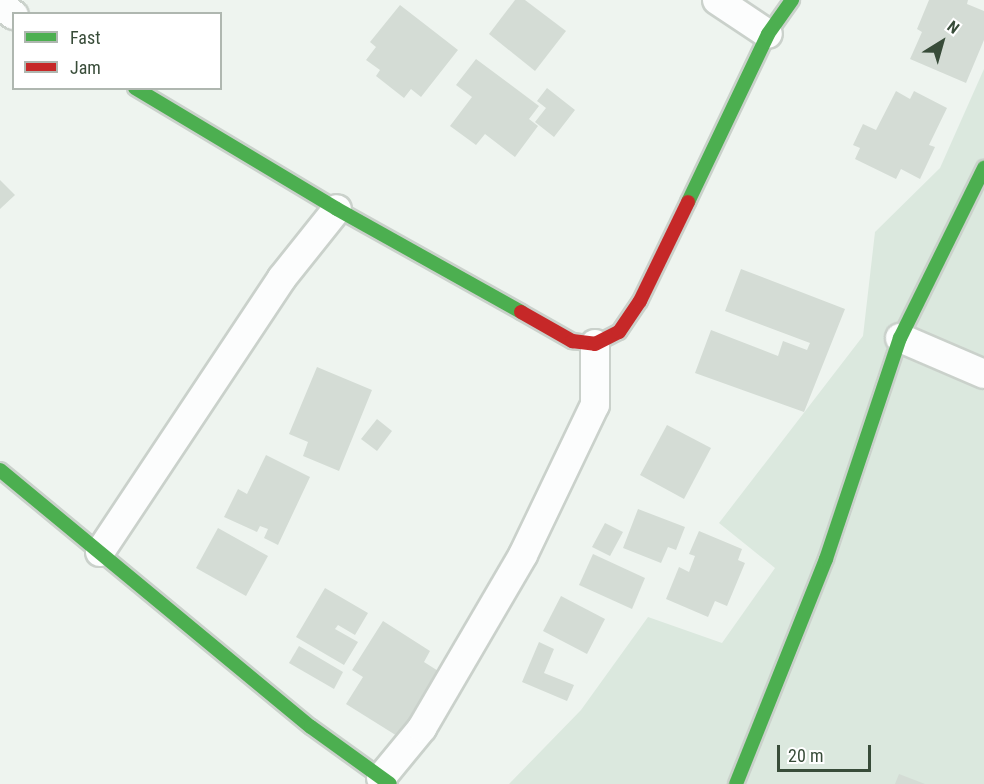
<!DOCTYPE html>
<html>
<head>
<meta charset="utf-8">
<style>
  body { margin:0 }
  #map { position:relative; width:984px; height:784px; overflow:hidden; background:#eef4ef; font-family:"Roboto Condensed",sans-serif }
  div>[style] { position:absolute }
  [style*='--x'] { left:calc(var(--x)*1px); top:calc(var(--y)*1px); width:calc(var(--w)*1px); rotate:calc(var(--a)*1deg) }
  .residential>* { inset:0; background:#dbe8de }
  .building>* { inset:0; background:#d4dcd5 }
  .roads { filter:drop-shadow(2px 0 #cad1cb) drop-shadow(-2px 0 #cad1cb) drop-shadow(0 2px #cad1cb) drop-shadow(0 -2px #cad1cb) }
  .street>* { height:28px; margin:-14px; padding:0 14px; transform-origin:14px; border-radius:14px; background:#fcfdfd }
  .fast>* { height:14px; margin:-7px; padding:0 7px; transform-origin:7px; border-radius:7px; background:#4caf50 }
  .jam>* { height:14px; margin:-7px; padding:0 7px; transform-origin:7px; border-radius:7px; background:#c62828 }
  span { translate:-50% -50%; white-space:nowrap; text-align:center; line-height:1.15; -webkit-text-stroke:5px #fff; paint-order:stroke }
  .legend { position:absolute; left:12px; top:12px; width:210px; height:78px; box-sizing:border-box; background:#fff; border:2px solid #afb7b0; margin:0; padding:8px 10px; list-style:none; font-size:18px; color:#384c39 }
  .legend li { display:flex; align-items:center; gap:12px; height:30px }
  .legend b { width:30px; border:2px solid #afb7b0 }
  .north { position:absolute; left:912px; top:12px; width:60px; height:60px; -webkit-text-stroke:4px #fff; paint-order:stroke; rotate:37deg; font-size:16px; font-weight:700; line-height:24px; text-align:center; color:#384c39 }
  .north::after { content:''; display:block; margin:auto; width:21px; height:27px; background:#384c39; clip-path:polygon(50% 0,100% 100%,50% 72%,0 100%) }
  .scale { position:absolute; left:777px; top:745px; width:94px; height:27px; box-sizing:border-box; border:3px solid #384c39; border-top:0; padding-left:8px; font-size:18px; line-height:21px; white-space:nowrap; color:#384c39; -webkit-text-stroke:4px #fff; paint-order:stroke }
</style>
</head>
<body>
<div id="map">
  <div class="residential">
    <div style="clip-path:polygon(984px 69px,984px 784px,509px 784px,581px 710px,648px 617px,722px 643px,775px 568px,719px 523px,863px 336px,875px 232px,940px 168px)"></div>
  </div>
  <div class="building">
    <div style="clip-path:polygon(515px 0,525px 0,566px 31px,535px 71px,489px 34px)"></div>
    <div style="clip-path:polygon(929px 0,968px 0,967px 4px,984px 11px,984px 40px,966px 83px,910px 59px,922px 32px,917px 29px)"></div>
    <div style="clip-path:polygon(400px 5px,458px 50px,421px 97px,411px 89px,404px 98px,376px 76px,380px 70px,366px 60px,376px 47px,370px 42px)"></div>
    <div style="clip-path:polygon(476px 59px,539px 106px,529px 119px,538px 126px,515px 157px,485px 134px,476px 145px,450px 126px,472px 97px,456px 85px)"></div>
    <div style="clip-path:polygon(547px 88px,575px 110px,554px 137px,535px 122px,546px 108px,537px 101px)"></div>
    <div style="clip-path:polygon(896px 91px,910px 99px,914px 91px,947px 108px,929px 145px,935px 147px,920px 179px,901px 169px,896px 179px,855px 159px,860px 148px,853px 145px,863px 124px,876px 130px)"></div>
    <div style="clip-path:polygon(0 180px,15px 195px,0 209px)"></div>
    <div style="clip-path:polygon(741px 269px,845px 309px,804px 412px,695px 373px,711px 330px,778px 356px,783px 341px,807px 350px,810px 343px,725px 311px)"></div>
    <div style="clip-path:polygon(317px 367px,372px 390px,339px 471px,303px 456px,308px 442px,289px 434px)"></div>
    <div style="clip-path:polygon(377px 419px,392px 431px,377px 451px,361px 439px)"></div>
    <div style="clip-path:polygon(667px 425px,711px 448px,684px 499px,640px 475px)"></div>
    <div style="clip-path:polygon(266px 455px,310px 477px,278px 545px,264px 538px,268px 529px,260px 526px,257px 532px,224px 517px,238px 489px,247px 494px)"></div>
    <div style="clip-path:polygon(638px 509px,685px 527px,676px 550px,668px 547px,661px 563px,623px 548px)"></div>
    <div style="clip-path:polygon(605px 523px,623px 532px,610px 556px,592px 547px)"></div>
    <div style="clip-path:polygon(218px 528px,268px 556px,246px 596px,196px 568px)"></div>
    <div style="clip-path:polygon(699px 531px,742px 549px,738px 560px,745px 563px,727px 606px,715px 601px,708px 617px,666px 599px,679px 567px,689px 572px,695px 556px,689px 554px)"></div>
    <div style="clip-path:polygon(593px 554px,645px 578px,632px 609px,579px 585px)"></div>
    <div style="clip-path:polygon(325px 588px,368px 613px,355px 635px,338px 625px,335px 629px,358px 642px,344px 665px,296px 637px)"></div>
    <div style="clip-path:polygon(561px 596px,605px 619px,587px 654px,543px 631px)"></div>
    <div style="clip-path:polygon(383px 621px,430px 651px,424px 662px,443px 674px,402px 739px,346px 704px,363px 677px,352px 670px)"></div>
    <div style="clip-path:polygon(539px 642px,554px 649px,544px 673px,574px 685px,567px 701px,522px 682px)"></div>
    <div style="clip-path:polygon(299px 646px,343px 672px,334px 689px,289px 663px)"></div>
    <div style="clip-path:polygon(899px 774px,925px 784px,895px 784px)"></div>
  </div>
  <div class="roads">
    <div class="street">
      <div style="--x:717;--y:0;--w:61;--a:33.7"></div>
      <div style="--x:0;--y:5;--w:17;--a:36"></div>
      <div style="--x:900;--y:338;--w:91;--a:23.2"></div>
      <div style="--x:100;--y:552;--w:329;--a:-56.4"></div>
      <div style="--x:282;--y:278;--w:88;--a:-51.4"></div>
      <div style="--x:381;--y:778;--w:65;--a:-50.6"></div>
      <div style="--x:422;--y:728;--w:200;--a:-59.7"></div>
      <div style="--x:523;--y:555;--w:166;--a:-64.4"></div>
      <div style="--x:595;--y:405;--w:61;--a:-90"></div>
    </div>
    <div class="fast">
      <div style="--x:135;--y:88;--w:235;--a:30.9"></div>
      <div style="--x:337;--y:209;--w:211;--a:29.2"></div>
      <div style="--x:688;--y:202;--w:186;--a:-64.5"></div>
      <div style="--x:768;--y:34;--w:42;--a:-54.8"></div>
      <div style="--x:0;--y:470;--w:403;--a:39.6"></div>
      <div style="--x:311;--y:727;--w:97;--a:35.8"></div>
      <div style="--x:736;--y:784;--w:242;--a:-68.2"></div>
      <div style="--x:826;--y:559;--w:233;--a:-71.5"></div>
      <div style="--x:900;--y:338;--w:190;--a:-63.7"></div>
    </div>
    <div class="jam">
      <div style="--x:521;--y:312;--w:59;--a:29.6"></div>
      <div style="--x:572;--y:341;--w:23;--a:7"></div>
      <div style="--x:595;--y:344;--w:27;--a:-27"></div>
      <div style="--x:619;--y:332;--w:37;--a:-56"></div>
      <div style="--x:640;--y:301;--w:110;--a:-64.1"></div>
    </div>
  </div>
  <ul class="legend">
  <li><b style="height:8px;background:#4caf50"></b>Fast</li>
  <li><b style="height:8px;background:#c62828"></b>Jam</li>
  </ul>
  <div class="north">N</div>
  <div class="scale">20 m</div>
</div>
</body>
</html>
